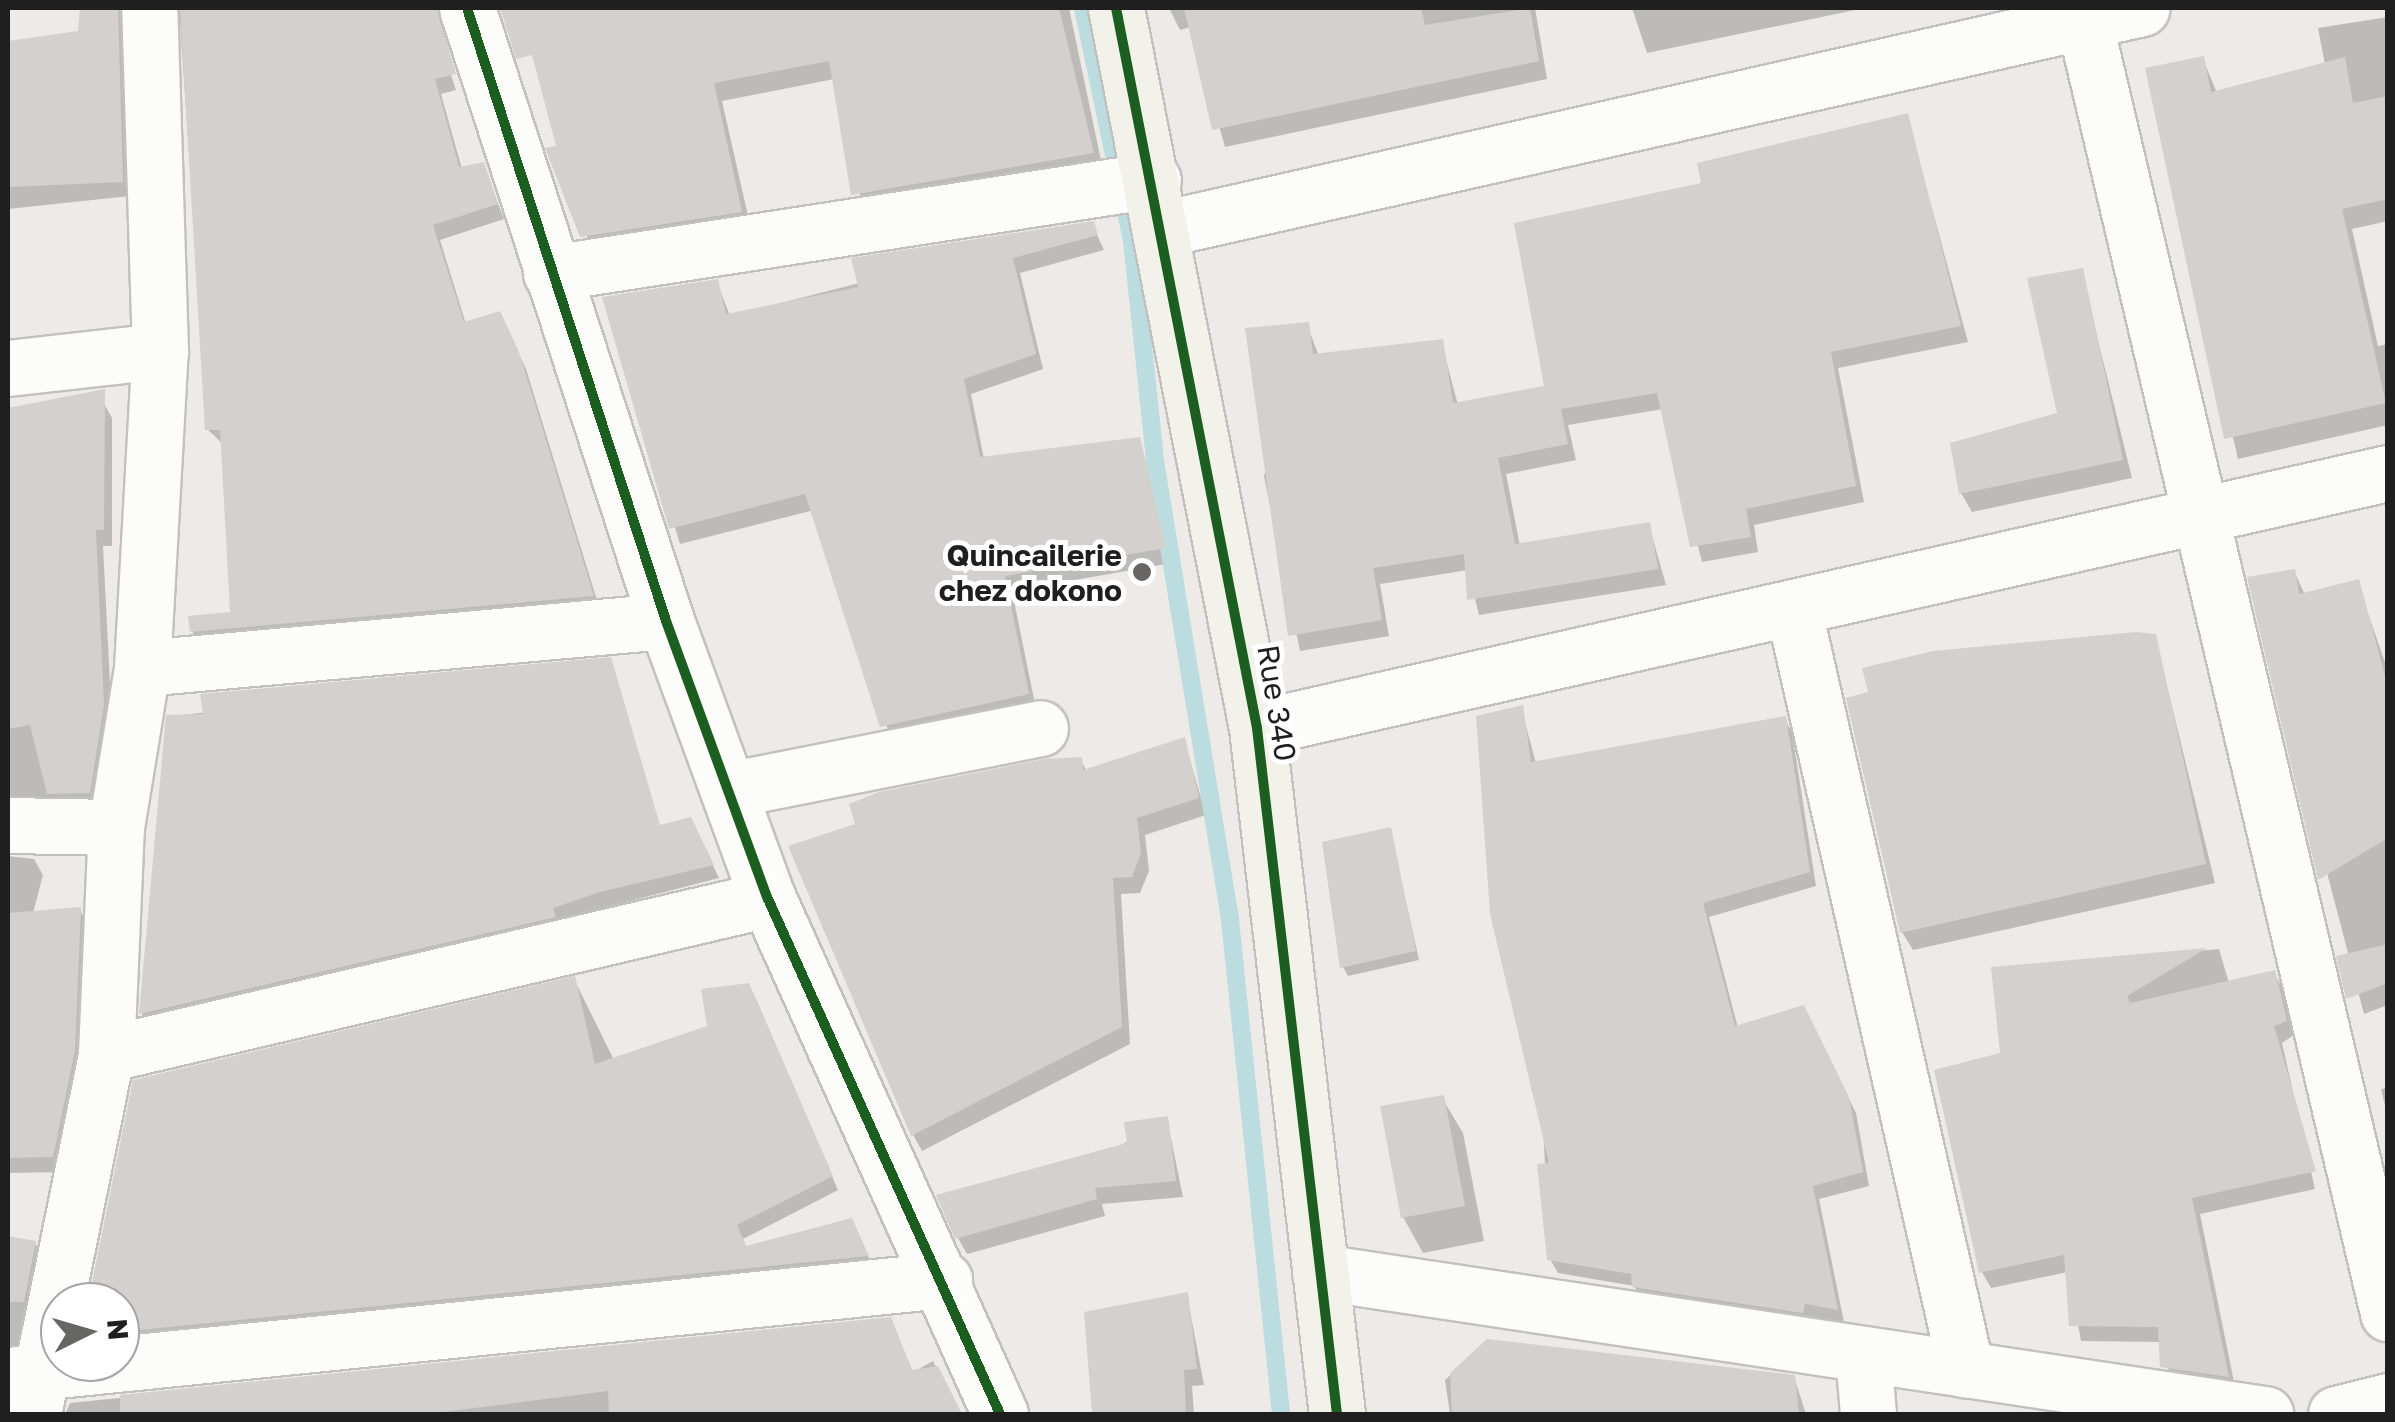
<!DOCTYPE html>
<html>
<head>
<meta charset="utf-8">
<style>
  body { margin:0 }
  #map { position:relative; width:2395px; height:1422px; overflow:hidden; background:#edeae7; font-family:"Golos Text",sans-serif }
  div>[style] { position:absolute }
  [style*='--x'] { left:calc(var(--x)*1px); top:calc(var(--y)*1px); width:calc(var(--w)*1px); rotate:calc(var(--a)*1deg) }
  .shadow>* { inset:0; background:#0003 }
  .stream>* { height:18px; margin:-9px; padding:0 9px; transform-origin:9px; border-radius:9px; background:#bbdddf }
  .building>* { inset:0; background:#d4d0ce }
  .roads { filter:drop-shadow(2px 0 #c3c1c0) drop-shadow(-2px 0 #c3c1c0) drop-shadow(0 2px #c3c1c0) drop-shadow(0 -2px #c3c1c0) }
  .street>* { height:55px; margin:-27.5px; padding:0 27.5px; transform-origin:27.5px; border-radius:27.5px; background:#fcfcfb }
  .secondary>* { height:55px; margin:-27.5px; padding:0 27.5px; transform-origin:27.5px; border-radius:27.5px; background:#f3f2ea }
  .cycleway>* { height:10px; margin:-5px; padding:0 5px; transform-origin:5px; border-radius:5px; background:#1b5e20 }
  .dots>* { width:28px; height:28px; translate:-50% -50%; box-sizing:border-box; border:5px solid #fff; border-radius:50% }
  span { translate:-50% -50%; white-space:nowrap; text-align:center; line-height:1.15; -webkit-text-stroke:10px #fff; paint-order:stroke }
  .poi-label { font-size:30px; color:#1f1f1f; font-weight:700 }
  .right { translate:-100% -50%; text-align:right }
  .street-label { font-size:30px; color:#1f1f1f }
  .frame { position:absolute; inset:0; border:10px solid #1f1f1f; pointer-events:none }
  .north { position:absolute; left:40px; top:1282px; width:100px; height:100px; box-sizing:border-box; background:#fff; border:2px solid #a5a5a5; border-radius:50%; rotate:85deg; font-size:28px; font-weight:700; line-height:40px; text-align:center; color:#1f1f1f }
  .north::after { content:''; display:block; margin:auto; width:35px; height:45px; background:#676665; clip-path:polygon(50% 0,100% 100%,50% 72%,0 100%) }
</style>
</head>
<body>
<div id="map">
  <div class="shadow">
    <div style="clip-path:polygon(82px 8px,130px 8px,130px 196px,8px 209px,8px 43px,81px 34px)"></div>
    <div style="clip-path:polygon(179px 8px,429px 8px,456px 90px,441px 94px,462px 169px,483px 165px,504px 219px,440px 240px,466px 324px,507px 328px,526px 369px,600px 610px,201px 646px,192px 631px,233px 614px,223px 444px,208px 430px)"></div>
    <div style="clip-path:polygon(522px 8px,1069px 8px,1103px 170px,864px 212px,834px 79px,722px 101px,751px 229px,592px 254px)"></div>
    <div style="clip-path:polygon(1169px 8px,1535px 8px,1547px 79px,1225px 147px,1191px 27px,1180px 30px)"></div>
    <div style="clip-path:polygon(1632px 8px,1865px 8px,1647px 53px)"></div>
    <div style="clip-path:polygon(2388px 17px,2388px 221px,2352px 229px,2378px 346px,2388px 344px,2388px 425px,2238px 459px,2148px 70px,2203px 59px,2217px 93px,2325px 65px,2318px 28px)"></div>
    <div style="clip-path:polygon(1907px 116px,1968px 342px,1838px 368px,1864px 502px,1754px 525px,1758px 552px,1702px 562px,1663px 409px,1568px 425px,1576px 460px,1506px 474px,1520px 546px,1649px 525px,1666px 585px,1479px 615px,1468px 570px,1380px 584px,1389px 636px,1300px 651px,1264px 476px,1307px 325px,1319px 356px,1441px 341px,1458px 405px,1547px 388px,1704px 185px)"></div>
    <div style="clip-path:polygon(1092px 224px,1104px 250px,1020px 273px,1043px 369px,971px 394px,984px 459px,1139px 439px,1172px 563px,1012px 591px,1036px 709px,892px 742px,814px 510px,680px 544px,606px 299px,717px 282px,730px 316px)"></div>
    <div style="clip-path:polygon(2081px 271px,2132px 478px,1972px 512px,1961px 493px,2060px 415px)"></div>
    <div style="clip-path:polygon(103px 402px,112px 418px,112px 546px,103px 546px,112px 723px,98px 808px,8px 812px,8px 410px)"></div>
    <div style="clip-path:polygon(2294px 571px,2305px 595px,2357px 582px,2388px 671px,2388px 1005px,2364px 1014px,2250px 579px)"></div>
    <div style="clip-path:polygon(2155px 637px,2215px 883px,1913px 950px,1902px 932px)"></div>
    <div style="clip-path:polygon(610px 660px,661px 838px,697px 832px,719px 878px,149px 1026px,142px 1014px,168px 717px)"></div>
    <div style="clip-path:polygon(1521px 708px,1536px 763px,1784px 718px,1792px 732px,1816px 886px,1709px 917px,1738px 1028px,1811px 1022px,1856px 1113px,1869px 1186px,1819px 1199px,1844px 1322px,1812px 1317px,1810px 1326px,1642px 1300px,1634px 1286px,1558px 1273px,1550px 1259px)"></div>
    <div style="clip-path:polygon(1184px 740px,1206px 815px,1145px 835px,1149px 871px,1140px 893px,1121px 894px,1130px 1044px,922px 1151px,913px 1135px,1080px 760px,1087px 771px)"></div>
    <div style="clip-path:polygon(1390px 830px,1419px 960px,1348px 976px,1343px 967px)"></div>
    <div style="clip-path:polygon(8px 856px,34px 859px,43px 875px,33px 913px,80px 910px,89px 926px,83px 1068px,62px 1172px,8px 1173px)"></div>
    <div style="clip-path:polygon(2219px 949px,2229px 983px,2274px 973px,2283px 989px,2294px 1035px,2282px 1043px,2315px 1189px,2200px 1214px,2235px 1387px,2172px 1382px,2161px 1342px,2081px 1341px,2068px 1272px,1991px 1288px,1982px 1272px,2003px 1055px,1994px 969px)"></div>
    <div style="clip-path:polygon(574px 979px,614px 1060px,710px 1028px,756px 999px,838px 1190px,743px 1239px,747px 1249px,858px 1234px,874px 1269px,120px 1346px,120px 1302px,90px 1302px)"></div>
    <div style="clip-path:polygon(2388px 1088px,2388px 1118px,2381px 1089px)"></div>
    <div style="clip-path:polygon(1442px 1098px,1463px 1133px,1484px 1241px,1423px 1253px,1403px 1217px)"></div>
    <div style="clip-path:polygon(1167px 1119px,1183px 1197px,1102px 1204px,1105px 1216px,967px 1254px,958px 1238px)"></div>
    <div style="clip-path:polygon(8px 1238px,35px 1243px,43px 1258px,23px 1357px,8px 1362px)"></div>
    <div style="clip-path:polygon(1187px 1295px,1204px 1385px,1192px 1386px,1194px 1414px,1097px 1414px,1087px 1314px)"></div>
    <div style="clip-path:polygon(890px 1319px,913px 1372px,933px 1361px,959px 1414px,65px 1414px,70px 1403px)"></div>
    <div style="clip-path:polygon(1488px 1341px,1794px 1377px,1806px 1414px,1450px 1414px,1445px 1380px)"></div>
  </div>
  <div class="stream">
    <div style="--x:1083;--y:8;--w:238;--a:78.1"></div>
    <div style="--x:1132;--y:241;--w:221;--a:84"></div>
    <div style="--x:1155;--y:461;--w:465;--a:80.7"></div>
    <div style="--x:1230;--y:920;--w:497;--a:84.1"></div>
  </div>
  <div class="building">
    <div style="clip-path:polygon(80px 8px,118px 8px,123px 182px,8px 187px,8px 41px,78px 31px)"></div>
    <div style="clip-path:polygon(180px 8px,437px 8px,456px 74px,435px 79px,459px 167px,484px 162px,498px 204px,433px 225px,464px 322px,500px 311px,519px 352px,594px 596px,190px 632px,188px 616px,230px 612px,220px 430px,205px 430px)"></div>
    <div style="clip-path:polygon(500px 8px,1059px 8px,1094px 153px,851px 195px,829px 61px,714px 83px,742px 212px,580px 237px,545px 148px,556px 146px,532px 55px,516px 59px)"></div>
    <div style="clip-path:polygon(1184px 8px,1421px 8px,1425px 25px,1530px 8px,1539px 61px,1212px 130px)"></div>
    <div style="clip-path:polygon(2204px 56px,2211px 92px,2345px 57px,2353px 103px,2388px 96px,2388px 199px,2342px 209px,2386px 403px,2224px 439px,2145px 68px)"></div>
    <div style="clip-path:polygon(1908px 113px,1961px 326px,1831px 352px,1856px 486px,1746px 509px,1751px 537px,1690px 547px,1657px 393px,1561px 409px,1568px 444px,1498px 458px,1515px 544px,1650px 522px,1658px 569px,1467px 600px,1464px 554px,1373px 568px,1382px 620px,1288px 636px,1245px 328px,1309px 322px,1313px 354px,1443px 339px,1453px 403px,1544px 386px,1514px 223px,1701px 183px,1697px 163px)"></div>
    <div style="clip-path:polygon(1094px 221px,1098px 235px,1013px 258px,1036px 354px,964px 379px,980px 457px,1140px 437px,1166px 548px,1005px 576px,1029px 694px,880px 727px,805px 494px,669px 529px,602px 297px,718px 279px,726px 314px,858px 287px,851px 258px)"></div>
    <div style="clip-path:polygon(2083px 268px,2123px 460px,1959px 494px,1950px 443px,2057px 413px,2027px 278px)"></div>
    <div style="clip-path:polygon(105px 389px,104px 530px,96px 530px,104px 705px,90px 793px,47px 794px,30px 725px,8px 729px,8px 408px)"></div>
    <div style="clip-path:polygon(2295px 569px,2299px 594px,2359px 579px,2388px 687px,2388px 838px,2318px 880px,2247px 577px)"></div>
    <div style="clip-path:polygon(2136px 632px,2156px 634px,2206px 864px,1900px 933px,1846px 698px,1868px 692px,1862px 668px,1933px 651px)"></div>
    <div style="clip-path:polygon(611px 657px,660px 825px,691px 817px,714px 865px,600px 892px,553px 908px,556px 917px,139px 1014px,166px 715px,203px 714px,200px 694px)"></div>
    <div style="clip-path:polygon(1523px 705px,1531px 762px,1786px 716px,1810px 872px,1703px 903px,1735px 1026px,1804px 1005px,1849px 1097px,1863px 1172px,1813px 1186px,1838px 1310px,1805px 1304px,1803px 1313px,1632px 1287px,1631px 1274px,1547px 1260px,1537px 1164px,1549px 1163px,1490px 914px,1476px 716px)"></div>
    <div style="clip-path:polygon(1185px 737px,1199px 798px,1137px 818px,1141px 853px,1132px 877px,1113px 878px,1122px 1027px,911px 1136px,788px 846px,855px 824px,849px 804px,879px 792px,1044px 759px,1082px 757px,1083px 770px)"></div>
    <div style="clip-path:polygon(1391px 827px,1416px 951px,1340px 968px,1322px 842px)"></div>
    <div style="clip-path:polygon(81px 907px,75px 1050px,53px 1157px,8px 1158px,8px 913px)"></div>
    <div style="clip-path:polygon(2388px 944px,2388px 983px,2346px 999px,2336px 956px)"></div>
    <div style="clip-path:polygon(2207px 948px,2127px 996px,2130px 1003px,2275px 970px,2287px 1021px,2274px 1026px,2316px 1171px,2192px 1198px,2229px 1377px,2160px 1367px,2158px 1327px,2069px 1326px,2064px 1255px,1979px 1273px,1934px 1070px,2000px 1053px,1991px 967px)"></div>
    <div style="clip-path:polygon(575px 976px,595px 1064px,707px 1026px,701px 989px,749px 983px,833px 1176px,737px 1225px,746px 1246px,852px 1218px,869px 1256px,120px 1332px,120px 1302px,88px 1302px,133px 1080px)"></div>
    <div style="clip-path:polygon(1444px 1095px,1465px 1206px,1401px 1218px,1380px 1106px)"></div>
    <div style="clip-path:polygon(1168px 1116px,1176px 1181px,1095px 1188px,1097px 1199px,955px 1239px,936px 1195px,1127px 1143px,1124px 1122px)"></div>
    <div style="clip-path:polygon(8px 1236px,36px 1241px,24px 1302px,8px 1302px)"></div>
    <div style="clip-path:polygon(1188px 1292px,1197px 1369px,1184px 1370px,1186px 1414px,1092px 1414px,1084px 1312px)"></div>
    <div style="clip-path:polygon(891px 1317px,912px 1370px,938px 1366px,962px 1414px,609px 1414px,608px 1391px,426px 1414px,120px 1414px,120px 1395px)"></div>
    <div style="clip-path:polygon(1487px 1339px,1795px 1375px,1799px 1414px,1452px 1414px,1450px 1373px)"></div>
  </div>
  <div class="roads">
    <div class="street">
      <div style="--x:467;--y:8;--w:644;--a:72.01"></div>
      <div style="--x:666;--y:621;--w:296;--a:69.9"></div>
      <div style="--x:768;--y:899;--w:565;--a:65.75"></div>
      <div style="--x:2081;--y:8;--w:1341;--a:76.76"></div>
      <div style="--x:1166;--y:228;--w:1000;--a:-12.7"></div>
      <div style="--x:551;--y:273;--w:609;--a:-8.78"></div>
      <div style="--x:8;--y:368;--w:153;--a:-6.4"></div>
      <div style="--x:1793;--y:607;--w:782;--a:77.22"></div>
      <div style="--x:142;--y:668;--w:526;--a:-5.13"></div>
      <div style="--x:1257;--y:728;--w:1159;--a:-12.71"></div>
      <div style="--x:728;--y:790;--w:318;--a:-11.2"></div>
      <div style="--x:8;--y:825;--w:108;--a:1.1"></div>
      <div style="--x:106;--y:1054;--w:680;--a:-13.18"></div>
      <div style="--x:1320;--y:1272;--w:956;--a:8.55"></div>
      <div style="--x:1863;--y:1354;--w:60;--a:85.2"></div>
      <div style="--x:8;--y:1375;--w:941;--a:-5.8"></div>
      <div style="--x:33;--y:1414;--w:367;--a:-78.5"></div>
      <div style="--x:106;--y:1054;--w:227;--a:-87.5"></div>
      <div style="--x:116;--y:827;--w:161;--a:-80.7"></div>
      <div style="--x:142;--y:668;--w:318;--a:-86.8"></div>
      <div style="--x:160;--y:351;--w:343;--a:-91.8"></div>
      <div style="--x:2336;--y:1414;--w:54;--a:-14"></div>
    </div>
    <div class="secondary">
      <div style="--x:1116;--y:8;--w:734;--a:78.92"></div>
      <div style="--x:1257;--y:728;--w:691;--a:83.35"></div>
    </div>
  </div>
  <div class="cycleway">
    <div style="--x:467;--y:8;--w:644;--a:72.01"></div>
    <div style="--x:666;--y:621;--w:296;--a:69.9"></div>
    <div style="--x:768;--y:899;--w:565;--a:65.75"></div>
    <div style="--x:1116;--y:8;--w:734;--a:78.92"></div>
    <div style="--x:1257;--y:728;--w:691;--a:83.35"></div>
  </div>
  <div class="dots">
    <div style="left:1142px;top:572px;background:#676665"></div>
  </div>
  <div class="poi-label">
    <span class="right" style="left:1122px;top:572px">Quincailerie<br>chez dokono</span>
  </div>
  <div class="street-label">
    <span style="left:1277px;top:703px;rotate:81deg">Rue 340</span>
  </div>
  <div class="frame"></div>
  <div class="north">N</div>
</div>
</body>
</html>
